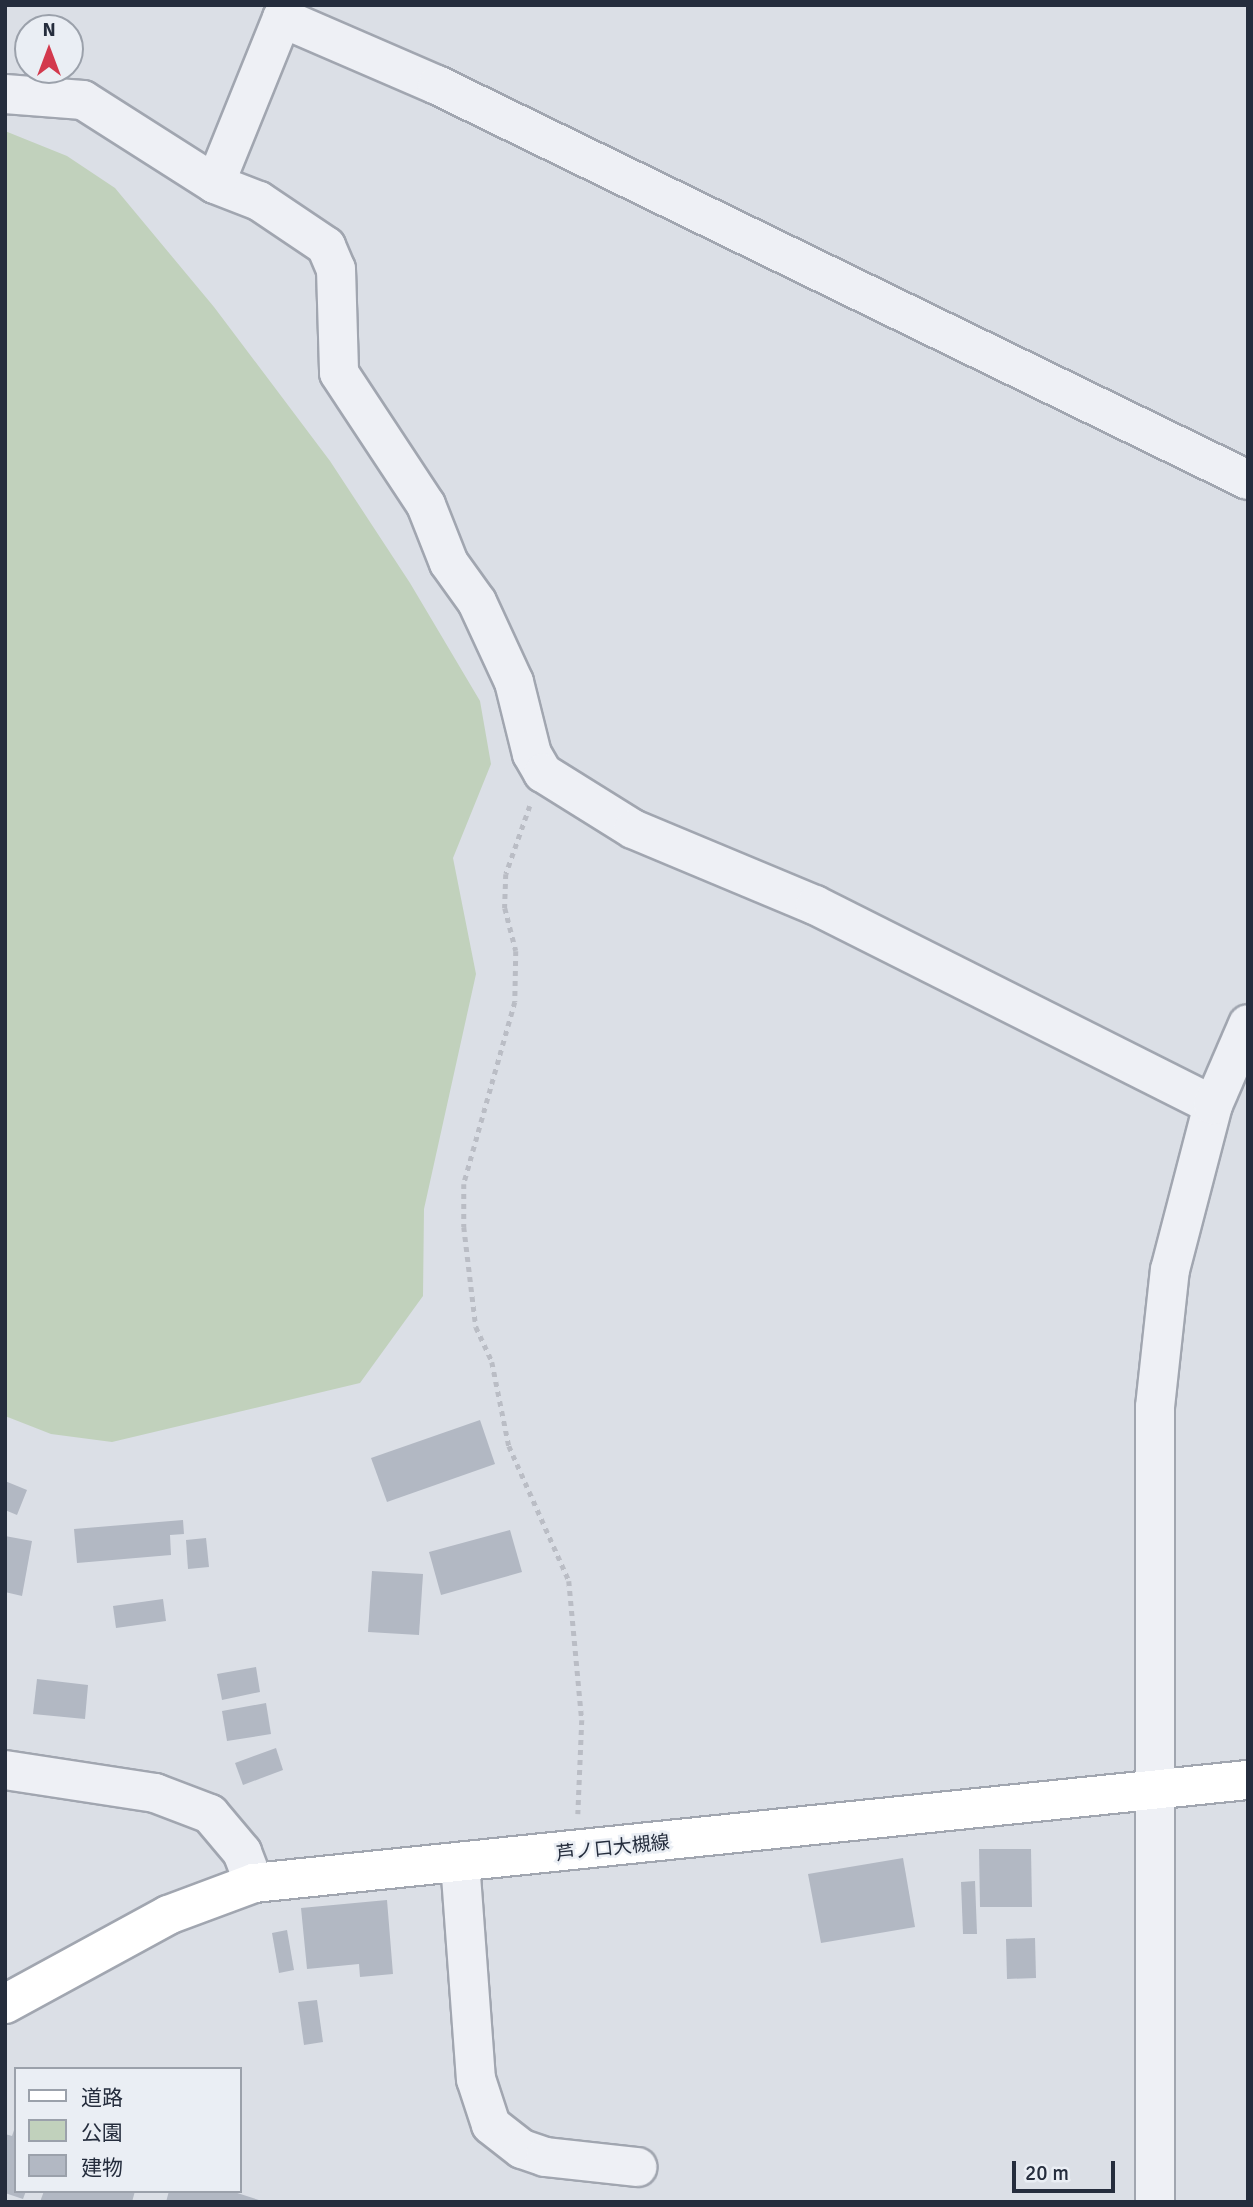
<!DOCTYPE html>
<html>
<head>
<meta charset="utf-8">
<style>
  body { margin:0 }
  #map { position:relative; width:1253px; height:2207px; overflow:hidden; background:#dbdfe6; font-family:Signika,"Noto Sans JP",sans-serif }
  div>[style] { position:absolute }
  [style*='--x'] { left:calc(var(--x)*1px); top:calc(var(--y)*1px); width:calc(var(--w)*1px); rotate:calc(var(--a)*1deg) }
  .green>* { inset:0; background:#c1d1bc }
  .building>* { inset:0; background:#b2b8c3 }
  .path>* { height:4.5px; margin-top:-2.25px; transform-origin:0; background:repeating-linear-gradient(90deg,#babdc5 0 5px,transparent 0 10px) }
  .roads { filter:drop-shadow(2px 0 #a1a6b0) drop-shadow(-2px 0 #a1a6b0) drop-shadow(0 2px #a1a6b0) drop-shadow(0 -2px #a1a6b0) }
  .minor>* { height:38px; margin:-19px; padding:0 19px; transform-origin:19px; border-radius:19px; background:#eef0f5 }
  .major>* { height:38px; margin:-19px; padding:0 19px; transform-origin:19px; border-radius:19px; background:#fff }
  span { translate:-50% -50%; white-space:nowrap; text-align:center; line-height:1.15; -webkit-text-stroke:5px #eaeef4; paint-order:stroke }
  .street-label { font-size:19px; color:#252d3d }
  .frame { position:absolute; inset:0; border:7px solid #252d3d; pointer-events:none }
  .legend { position:absolute; left:14px; top:2067px; width:228px; height:126px; box-sizing:border-box; background:#eaeef4; border:2px solid #9ba1ab; margin:0; padding:9px 12px; list-style:none; font-size:21px; color:#252d3d }
  .legend li { display:flex; align-items:center; gap:14px; height:35px }
  .legend b { width:35px; border:2px solid #9ba1ab }
  .north { position:absolute; left:14px; top:14px; width:70px; height:70px; box-sizing:border-box; background:#eaeef4; border:2px solid #9ba1ab; border-radius:50%; rotate:0deg; font-size:19px; font-weight:700; line-height:28px; text-align:center; color:#252d3d }
  .north::after { content:''; display:block; margin:auto; width:24px; height:32px; background:#d3394d; clip-path:polygon(50% 0,100% 100%,50% 72%,0 100%) }
  .scale { position:absolute; left:1012px; top:2161px; width:103px; height:32px; box-sizing:border-box; border:4px solid #252d3d; border-top:0; padding-left:9px; font-size:21px; line-height:24px; white-space:nowrap; color:#252d3d; -webkit-text-stroke:5px #eaeef4; paint-order:stroke }
</style>
</head>
<body>
<div id="map">
  <div class="green">
    <div style="clip-path:polygon(5px 131px,67px 156px,115px 188px,214px 307px,330px 461px,410px 583px,480px 701px,491px 764px,453px 858px,476px 974px,424px 1209px,423px 1296px,360px 1383px,112px 1442px,51px 1434px,5px 1416px)"></div>
  </div>
  <div class="building">
    <div style="clip-path:polygon(480px 1420px,495px 1464px,387px 1502px,371px 1458px)"></div>
    <div style="clip-path:polygon(5px 1481px,27px 1490px,17px 1515px,5px 1510px)"></div>
    <div style="clip-path:polygon(183px 1520px,184px 1534px,170px 1535px,171px 1555px,77px 1563px,74px 1529px)"></div>
    <div style="clip-path:polygon(510px 1530px,522px 1572px,441px 1595px,429px 1552px)"></div>
    <div style="clip-path:polygon(5px 1536px,32px 1541px,22px 1596px,5px 1592px)"></div>
    <div style="clip-path:polygon(206px 1538px,209px 1567px,188px 1569px,186px 1540px)"></div>
    <div style="clip-path:polygon(372px 1571px,423px 1574px,419px 1635px,368px 1632px)"></div>
    <div style="clip-path:polygon(163px 1599px,166px 1621px,116px 1628px,113px 1606px)"></div>
    <div style="clip-path:polygon(256px 1667px,260px 1692px,222px 1700px,217px 1674px)"></div>
    <div style="clip-path:polygon(37px 1679px,88px 1685px,85px 1719px,33px 1714px)"></div>
    <div style="clip-path:polygon(266px 1703px,271px 1734px,227px 1741px,222px 1711px)"></div>
    <div style="clip-path:polygon(276px 1748px,283px 1770px,243px 1785px,235px 1763px)"></div>
    <div style="clip-path:polygon(979px 1849px,1031px 1849px,1032px 1907px,980px 1907px)"></div>
    <div style="clip-path:polygon(903px 1858px,915px 1927px,821px 1943px,808px 1874px)"></div>
    <div style="clip-path:polygon(975px 1881px,977px 1934px,963px 1934px,961px 1882px)"></div>
    <div style="clip-path:polygon(387px 1900px,393px 1974px,360px 1977px,359px 1964px,307px 1969px,301px 1908px)"></div>
    <div style="clip-path:polygon(287px 1930px,294px 1970px,279px 1973px,272px 1933px)"></div>
    <div style="clip-path:polygon(1035px 1938px,1036px 1978px,1007px 1979px,1006px 1939px)"></div>
    <div style="clip-path:polygon(317px 2000px,323px 2042px,304px 2045px,298px 2002px)"></div>
    <div style="clip-path:polygon(15px 2127px,16px 2191px,26px 2191px,23px 2199px,5px 2193px,5px 2134px,12px 2136px)"></div>
    <div style="clip-path:polygon(44px 2191px,135px 2191px,132px 2202px,40px 2202px)"></div>
    <div style="clip-path:polygon(169px 2191px,231px 2191px,262px 2201px,166px 2202px)"></div>
  </div>
  <div class="path">
    <div style="--x:530;--y:806;--w:72;--a:109.4"></div>
    <div style="--x:506;--y:874;--w:34;--a:92"></div>
    <div style="--x:505;--y:908;--w:44;--a:75.7"></div>
    <div style="--x:516;--y:951;--w:51;--a:91.1"></div>
    <div style="--x:515;--y:1002;--w:189;--a:105.7"></div>
    <div style="--x:464;--y:1184;--w:43;--a:90"></div>
    <div style="--x:464;--y:1227;--w:101;--a:83.2"></div>
    <div style="--x:476;--y:1327;--w:38;--a:65"></div>
    <div style="--x:492;--y:1362;--w:86;--a:78.6"></div>
    <div style="--x:509;--y:1446;--w:148;--a:66"></div>
    <div style="--x:569;--y:1581;--w:140;--a:84.7"></div>
    <div style="--x:582;--y:1720;--w:94;--a:92.4"></div>
  </div>
  <div class="roads">
    <div class="minor">
      <div style="--x:5;--y:94;--w:78;--a:4.4"></div>
      <div style="--x:83;--y:100;--w:156;--a:32.5"></div>
      <div style="--x:215;--y:184;--w:47;--a:21.1"></div>
      <div style="--x:259;--y:201;--w:81;--a:33.9"></div>
      <div style="--x:326;--y:246;--w:25;--a:67"></div>
      <div style="--x:336;--y:269;--w:104;--a:88.3"></div>
      <div style="--x:339;--y:373;--w:158;--a:56.6"></div>
      <div style="--x:426;--y:505;--w:62;--a:68.4"></div>
      <div style="--x:449;--y:563;--w:48;--a:54.3"></div>
      <div style="--x:477;--y:602;--w:88;--a:65.2"></div>
      <div style="--x:514;--y:682;--w:74;--a:76"></div>
      <div style="--x:532;--y:754;--w:22;--a:60"></div>
      <div style="--x:543;--y:773;--w:106;--a:31.9"></div>
      <div style="--x:633;--y:829;--w:197;--a:22.7"></div>
      <div style="--x:815;--y:905;--w:445;--a:26.7"></div>
      <div style="--x:215;--y:184;--w:179;--a:-68"></div>
      <div style="--x:282;--y:18;--w:169;--a:23.4"></div>
      <div style="--x:437;--y:85;--w:902;--a:25.97"></div>
      <div style="--x:5;--y:1770;--w:152;--a:8.7"></div>
      <div style="--x:155;--y:1793;--w:59;--a:20.9"></div>
      <div style="--x:210;--y:1814;--w:50;--a:49.9"></div>
      <div style="--x:242;--y:1852;--w:33;--a:69"></div>
      <div style="--x:460;--y:1862;--w:218;--a:85.8"></div>
      <div style="--x:476;--y:2079;--w:48;--a:71.9"></div>
      <div style="--x:491;--y:2125;--w:39;--a:38"></div>
      <div style="--x:522;--y:2149;--w:24;--a:19"></div>
      <div style="--x:545;--y:2157;--w:93;--a:6.2"></div>
      <div style="--x:1155;--y:2202;--w:795;--a:-90"></div>
      <div style="--x:1155;--y:1407;--w:138;--a:-83.8"></div>
      <div style="--x:1170;--y:1270;--w:171;--a:-75.4"></div>
      <div style="--x:1213;--y:1105;--w:88;--a:-66.6"></div>
    </div>
    <div class="major">
      <div style="--x:5;--y:2004;--w:186;--a:-28.6"></div>
      <div style="--x:168;--y:1915;--w:92;--a:-20.4"></div>
      <div style="--x:254;--y:1883;--w:999;--a:-5.92"></div>
    </div>
  </div>
  <div class="street-label">
    <span style="left:613px;top:1849px;rotate:-6deg">芦ノ口大槻線</span>
  </div>
  <div class="frame"></div>
  <ul class="legend">
  <li><b style="height:9px;background:#fff"></b>道路</li>
  <li><b style="height:19px;background:#c1d1bc"></b>公園</li>
  <li><b style="height:19px;background:#b2b8c3"></b>建物</li>
  </ul>
  <div class="north">N</div>
  <div class="scale">20 m</div>
</div>
</body>
</html>
